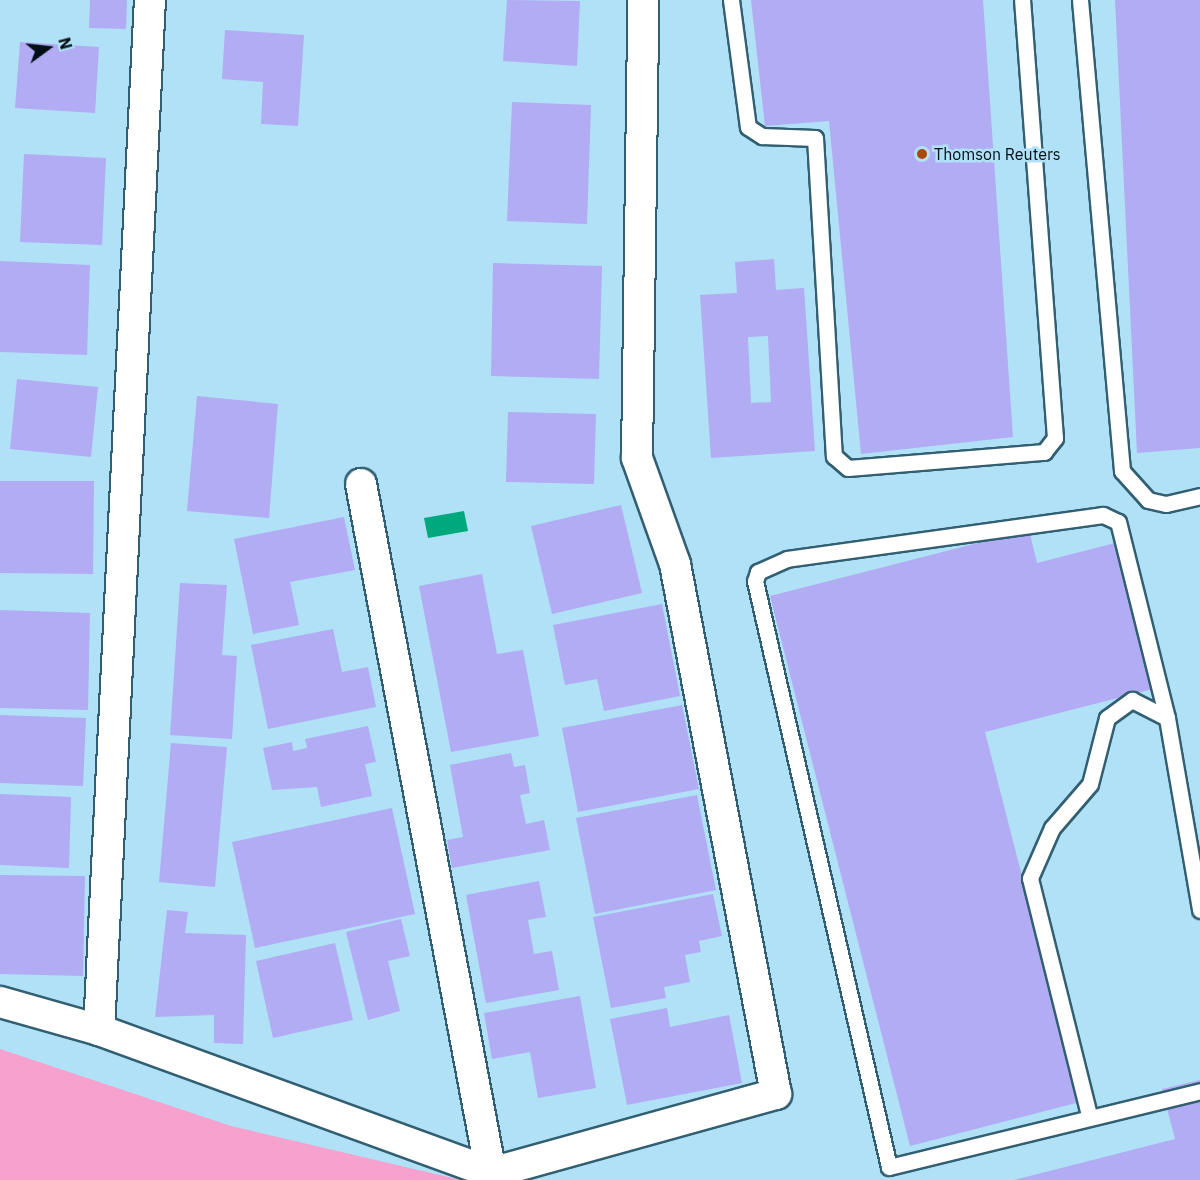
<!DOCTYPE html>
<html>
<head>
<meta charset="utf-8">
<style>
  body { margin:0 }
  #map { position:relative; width:1200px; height:1180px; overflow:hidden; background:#b1e1f6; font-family:"IBM Plex Sans",sans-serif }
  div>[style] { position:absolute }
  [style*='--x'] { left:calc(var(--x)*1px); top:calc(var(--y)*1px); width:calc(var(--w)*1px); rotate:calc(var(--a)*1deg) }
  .green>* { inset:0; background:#f6a1ce }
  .water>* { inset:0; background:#00a97d }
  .building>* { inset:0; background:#b1acf3 }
  .roads { filter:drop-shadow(2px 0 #325f71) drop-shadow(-2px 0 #325f71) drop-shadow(0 2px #325f71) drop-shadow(0 -2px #325f71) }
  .service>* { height:15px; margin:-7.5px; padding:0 7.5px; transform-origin:7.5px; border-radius:7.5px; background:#fff }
  .minor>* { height:30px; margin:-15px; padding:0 15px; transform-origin:15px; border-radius:15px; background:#fff }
  .dots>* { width:16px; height:16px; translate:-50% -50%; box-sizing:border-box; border:3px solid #b1e1f6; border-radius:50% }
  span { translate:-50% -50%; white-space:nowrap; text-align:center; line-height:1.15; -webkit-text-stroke:5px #b1e1f6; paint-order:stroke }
  .poi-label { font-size:16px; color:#000e15 }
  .left { translate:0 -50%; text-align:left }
  .north { position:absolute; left:18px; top:18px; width:60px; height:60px; -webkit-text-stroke:4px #b1e1f6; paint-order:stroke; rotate:75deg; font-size:16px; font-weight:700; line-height:24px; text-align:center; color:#000e15 }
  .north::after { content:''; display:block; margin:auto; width:21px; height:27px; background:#000e15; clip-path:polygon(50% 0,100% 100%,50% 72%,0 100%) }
</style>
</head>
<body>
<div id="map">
  <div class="green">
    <div style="clip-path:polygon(0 1049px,231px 1126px,461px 1180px,0 1180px)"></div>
  </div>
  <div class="water">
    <div style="clip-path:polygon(464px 511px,468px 531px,428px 538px,424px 518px)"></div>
  </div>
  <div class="building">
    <div style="clip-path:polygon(90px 0,127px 0,126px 29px,89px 28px)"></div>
    <div style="clip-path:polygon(507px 0,580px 1px,577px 66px,503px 61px)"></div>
    <div style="clip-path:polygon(751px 0,983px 0,1013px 437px,861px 454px,829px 121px,765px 126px)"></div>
    <div style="clip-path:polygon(1115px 0,1200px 0,1200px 448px,1137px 453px)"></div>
    <div style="clip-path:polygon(225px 30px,304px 35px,298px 126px,261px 124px,263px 82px,222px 79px)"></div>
    <div style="clip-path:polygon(20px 42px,99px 47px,95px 113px,15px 108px)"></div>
    <div style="clip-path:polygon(512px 102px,591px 105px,587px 224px,507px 221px)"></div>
    <div style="clip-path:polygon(24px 154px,106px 158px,102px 245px,20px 242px)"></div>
    <div style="clip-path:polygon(evenodd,774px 259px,776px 290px,804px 288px,815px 451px,711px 458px,700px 295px,737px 293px,735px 262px,774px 259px,768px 336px,771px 402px,751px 403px,748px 337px,768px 336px)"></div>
    <div style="clip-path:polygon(0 261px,90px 265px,87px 355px,0 352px)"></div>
    <div style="clip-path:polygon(493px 263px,602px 266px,599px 379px,491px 376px)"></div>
    <div style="clip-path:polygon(17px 379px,98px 387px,91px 457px,10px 449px)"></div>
    <div style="clip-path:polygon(197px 396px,278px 404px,269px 518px,187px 511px)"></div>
    <div style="clip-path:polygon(508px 412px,596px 414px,594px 484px,506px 482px)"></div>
    <div style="clip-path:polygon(0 481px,94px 481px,93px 574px,0 573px)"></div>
    <div style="clip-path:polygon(621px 505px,642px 593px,552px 614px,531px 526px)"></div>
    <div style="clip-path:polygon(344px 517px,355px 570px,290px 582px,299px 625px,253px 634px,234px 539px)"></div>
    <div style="clip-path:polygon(1029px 530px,1037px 563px,1115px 543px,1153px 689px,985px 732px,1080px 1102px,910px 1146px,770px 596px)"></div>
    <div style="clip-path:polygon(482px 574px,497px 654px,523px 650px,539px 736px,451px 752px,419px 586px)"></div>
    <div style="clip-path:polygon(180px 583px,227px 585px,222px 655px,237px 656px,232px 739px,170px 735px)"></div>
    <div style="clip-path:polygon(662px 604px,680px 696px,604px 711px,597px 679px,565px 685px,553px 625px)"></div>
    <div style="clip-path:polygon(0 610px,90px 613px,88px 710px,0 708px)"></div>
    <div style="clip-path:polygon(333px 629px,342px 672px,368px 667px,376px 707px,268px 729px,251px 645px)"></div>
    <div style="clip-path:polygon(682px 705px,699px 789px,578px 812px,562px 728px)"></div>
    <div style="clip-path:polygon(0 715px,86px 718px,83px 786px,0 783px)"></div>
    <div style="clip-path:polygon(368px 726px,376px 762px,365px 764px,372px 796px,321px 807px,317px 787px,272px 790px,263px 748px,292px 742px,293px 751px,307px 748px,305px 739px)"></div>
    <div style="clip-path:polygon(171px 743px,227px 747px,215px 887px,159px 882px)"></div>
    <div style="clip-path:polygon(511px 753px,514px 767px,525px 765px,530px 793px,520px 795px,526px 824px,544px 820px,550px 850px,452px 868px,447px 840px,463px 837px,450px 765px)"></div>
    <div style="clip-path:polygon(0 794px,71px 797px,69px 868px,0 865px)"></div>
    <div style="clip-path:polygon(697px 795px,716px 890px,595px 914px,576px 818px)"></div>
    <div style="clip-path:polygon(392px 808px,415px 914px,255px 948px,232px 842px)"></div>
    <div style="clip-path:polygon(0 875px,85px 876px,83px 976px,0 974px)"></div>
    <div style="clip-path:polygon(539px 881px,546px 917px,528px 920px,534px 954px,552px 951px,559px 990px,486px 1003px,466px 895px)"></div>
    <div style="clip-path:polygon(713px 894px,722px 936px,699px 941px,701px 952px,685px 955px,690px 982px,664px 987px,666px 998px,611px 1008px,593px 917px)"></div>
    <div style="clip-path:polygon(167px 910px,188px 912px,185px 933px,246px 935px,243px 1044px,214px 1043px,214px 1015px,155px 1017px)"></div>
    <div style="clip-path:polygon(401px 919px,410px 956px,388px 961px,400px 1011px,368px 1020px,346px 932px)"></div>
    <div style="clip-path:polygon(335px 943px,353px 1020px,273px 1038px,256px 961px)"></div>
    <div style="clip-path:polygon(580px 996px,596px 1088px,538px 1098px,530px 1052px,492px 1059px,484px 1013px)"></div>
    <div style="clip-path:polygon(667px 1008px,670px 1027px,729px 1015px,742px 1083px,627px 1105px,610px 1019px)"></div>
    <div style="clip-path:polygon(1200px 1080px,1200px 1180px,1014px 1180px,1175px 1139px,1162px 1089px)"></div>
  </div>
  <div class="roads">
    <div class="service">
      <div style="--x:731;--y:0;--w:128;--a:82.4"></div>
      <div style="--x:748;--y:127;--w:17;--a:33"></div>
      <div style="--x:762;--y:136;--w:53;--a:2.2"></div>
      <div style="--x:815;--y:138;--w:319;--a:86.6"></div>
      <div style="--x:834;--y:456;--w:18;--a:41"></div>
      <div style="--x:848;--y:468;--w:197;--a:-4.7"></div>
      <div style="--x:1044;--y:452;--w:18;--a:-52"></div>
      <div style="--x:1055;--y:438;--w:439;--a:-94.3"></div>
      <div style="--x:1080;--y:0;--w:473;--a:84.9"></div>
      <div style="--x:1122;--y:471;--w:39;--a:48"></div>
      <div style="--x:1148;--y:500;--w:18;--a:13"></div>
      <div style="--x:1166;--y:504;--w:35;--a:-13"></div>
      <div style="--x:1167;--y:718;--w:202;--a:-104"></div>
      <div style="--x:1118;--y:522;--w:17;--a:-155"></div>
      <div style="--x:1103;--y:515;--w:319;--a:172.1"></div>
      <div style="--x:787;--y:559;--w:32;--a:156"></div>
      <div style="--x:758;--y:572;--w:9;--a:108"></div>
      <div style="--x:755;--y:581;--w:601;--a:77.12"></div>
      <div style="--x:889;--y:1167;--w:320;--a:-13.7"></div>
      <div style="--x:1089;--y:1115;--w:244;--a:-104"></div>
      <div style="--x:1030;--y:878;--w:55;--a:-66.3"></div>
      <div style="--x:1052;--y:828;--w:58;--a:-49.2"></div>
      <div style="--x:1090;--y:784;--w:68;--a:-75.6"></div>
      <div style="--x:1107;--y:718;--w:31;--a:-36"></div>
      <div style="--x:1132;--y:700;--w:39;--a:27"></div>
      <div style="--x:1167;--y:718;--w:195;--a:80.2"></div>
    </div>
    <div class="minor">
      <div style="--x:361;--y:484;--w:701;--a:79.32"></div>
      <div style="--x:0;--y:1002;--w:103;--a:15.8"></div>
      <div style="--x:99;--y:1030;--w:417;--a:20"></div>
      <div style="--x:491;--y:1173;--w:296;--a:-15.5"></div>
      <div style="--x:776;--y:1094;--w:540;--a:-100.79"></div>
      <div style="--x:675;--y:564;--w:113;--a:-109.7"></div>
      <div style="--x:637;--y:458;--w:458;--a:-89.2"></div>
      <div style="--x:99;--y:1030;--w:1031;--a:-87.17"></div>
    </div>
  </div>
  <div class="dots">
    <div style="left:922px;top:154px;background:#aa4905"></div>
  </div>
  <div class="poi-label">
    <span class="left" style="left:934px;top:154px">Thomson Reuters</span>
  </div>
  <div class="north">N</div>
</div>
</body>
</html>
